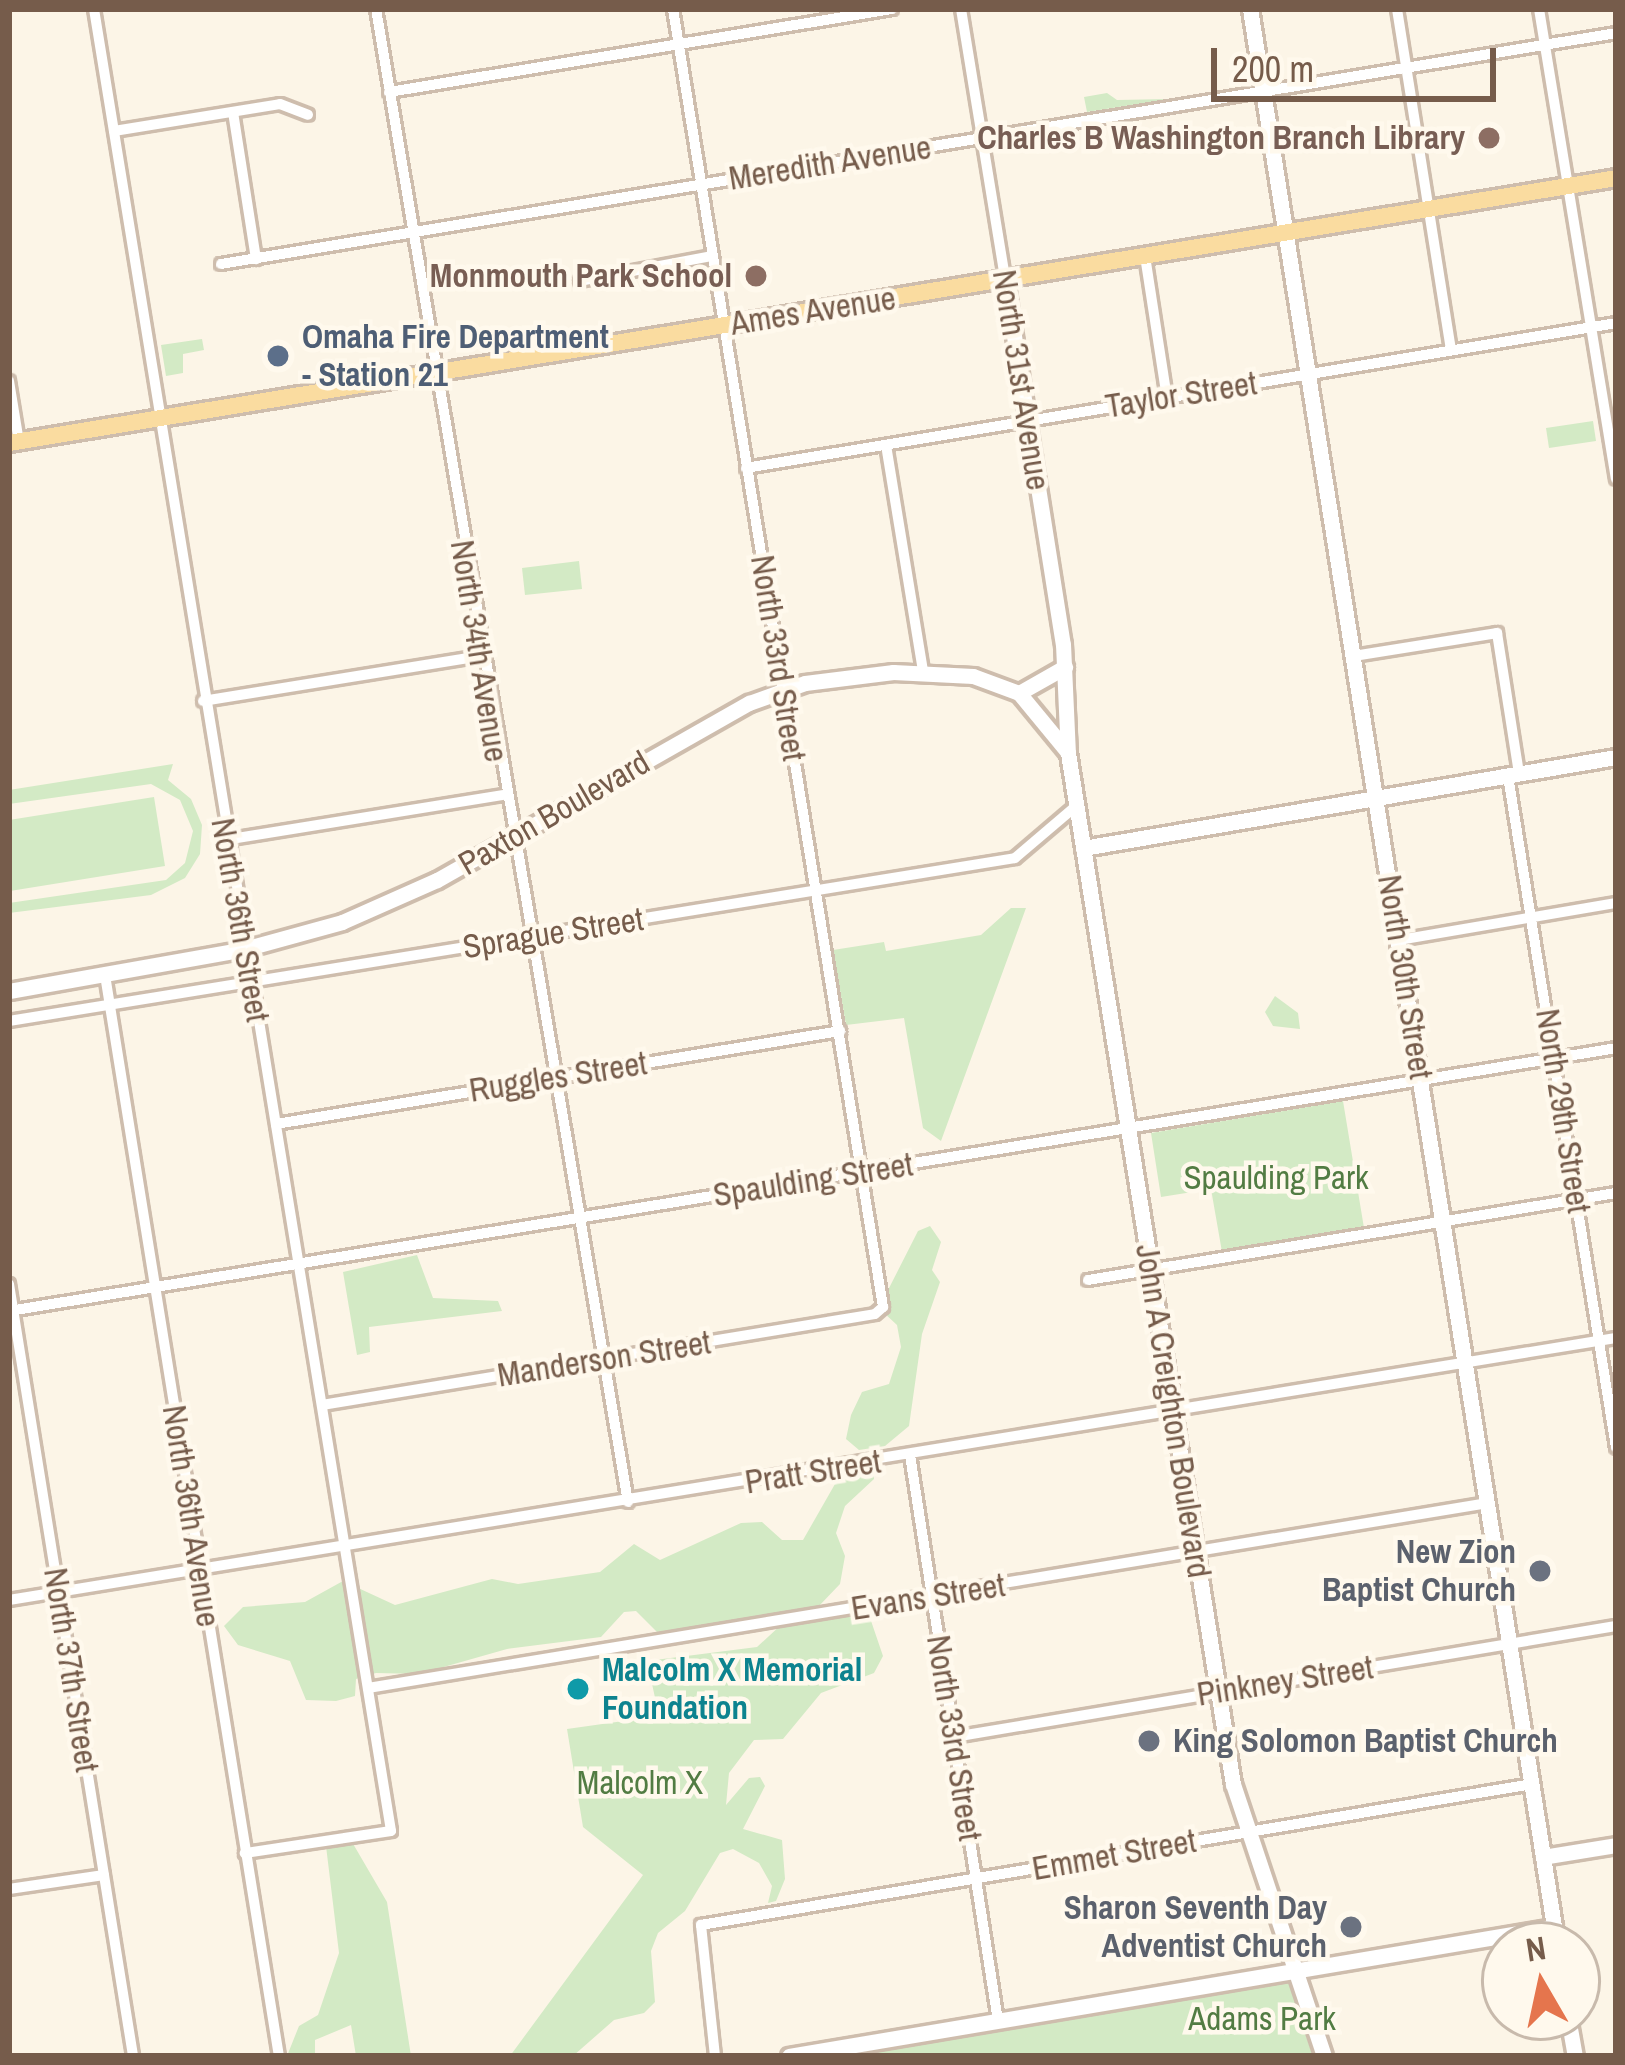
<!DOCTYPE html>
<html>
<head>
<meta charset="utf-8">
<style>
  body { margin:0 }
  #map { position:relative; width:1625px; height:2065px; overflow:hidden; background:#fcf5e7; font-family:"Archivo Narrow",sans-serif }
  div>[style] { position:absolute }
  [style*='--x'] { left:calc(var(--x)*1px); top:calc(var(--y)*1px); width:calc(var(--w)*1px); rotate:calc(var(--a)*1deg) }
  .green>* { inset:0; background:#d3eac5 }
  .roads { filter:drop-shadow(3px 0 #cebdad) drop-shadow(-3px 0 #cebdad) drop-shadow(0 3px #cebdad) drop-shadow(0 -3px #cebdad) }
  .street>* { height:10px; margin:-5px; padding:0 5px; transform-origin:5px; border-radius:5px; background:#fff }
  .secondary>* { height:15px; margin:-7.5px; padding:0 7.5px; transform-origin:7.5px; border-radius:7.5px; background:#fff }
  .primary>* { height:16px; margin:-8px; padding:0 8px; transform-origin:8px; border-radius:8px; background:#fadca0 }
  .dots>* { width:33px; height:33px; translate:-50% -50%; box-sizing:border-box; border:6px solid #fff9ed; border-radius:50% }
  span { translate:-50% -50%; white-space:nowrap; text-align:center; line-height:1.15; -webkit-text-stroke:9px #fff9ed; paint-order:stroke }
  .education-label { font-size:33px; color:#785e54; font-weight:700 }
  .right { translate:-100% -50%; text-align:right }
  .street-label { font-size:33px; color:#765c4b }
  .service-label { font-size:33px; color:#4e5e75; font-weight:700 }
  .left { translate:0 -50%; text-align:left }
  .park-label { font-size:33px; color:#527c43 }
  .worship-label { font-size:33px; color:#5b616d; font-weight:700 }
  .culture-label { font-size:33px; color:#0d838f; font-weight:700 }
  .frame { position:absolute; inset:0; border:12px solid #765c4b; pointer-events:none }
  .north { position:absolute; left:1481px; top:1921px; width:120px; height:120px; box-sizing:border-box; background:#fff9ed; border:3px solid #c8baac; border-radius:50%; rotate:351deg; font-size:33px; font-weight:700; line-height:48px; text-align:center; color:#765c4b }
  .north::after { content:''; display:block; margin:auto; width:42px; height:54px; background:#e5754d; clip-path:polygon(50% 0,100% 100%,50% 72%,0 100%) }
  .scale { position:absolute; left:1211px; top:48px; width:285px; height:54px; box-sizing:border-box; border:6px solid #765c4b; border-top:0; padding-left:15px; font-size:36px; line-height:42px; white-space:nowrap; color:#765c4b; -webkit-text-stroke:9px #fff9ed; paint-order:stroke }
</style>
</head>
<body>
<div id="map">
  <div class="green">
    <div style="clip-path:polygon(1107px 93px,1117px 100px,1170px 99px,1087px 112px,1084px 97px)"></div>
    <div style="clip-path:polygon(202px 339px,204px 350px,183px 354px,183px 373px,166px 376px,161px 345px)"></div>
    <div style="clip-path:polygon(1593px 421px,1596px 441px,1549px 448px,1546px 428px)"></div>
    <div style="clip-path:polygon(579px 561px,582px 589px,525px 595px,522px 568px)"></div>
    <div style="clip-path:polygon(173px 764px,168px 780px,191px 799px,202px 825px,200px 854px,185px 878px,151px 895px,9px 913px,9px 903px,166px 880px,185px 863px,193px 831px,180px 800px,151px 784px,9px 804px,9px 790px)"></div>
    <div style="clip-path:polygon(154px 797px,165px 866px,10px 891px,9px 820px)"></div>
    <div style="clip-path:polygon(1011px 908px,1026px 908px,941px 1141px,923px 1128px,904px 1018px,846px 1025px,833px 950px,884px 942px,886px 951px,981px 935px)"></div>
    <div style="clip-path:polygon(1275px 996px,1298px 1013px,1300px 1029px,1273px 1026px,1265px 1012px)"></div>
    <div style="clip-path:polygon(1343px 1101px,1364px 1228px,1222px 1252px,1211px 1189px,1161px 1197px,1151px 1133px)"></div>
    <div style="clip-path:polygon(930px 1226px,941px 1242px,932px 1270px,940px 1282px,922px 1334px,909px 1426px,885px 1446px,859px 1450px,846px 1439px,851px 1415px,862px 1392px,889px 1384px,901px 1347px,897px 1325px,883px 1312px,884px 1298px,918px 1231px)"></div>
    <div style="clip-path:polygon(417px 1255px,433px 1298px,498px 1301px,502px 1311px,369px 1327px,370px 1352px,357px 1355px,343px 1272px)"></div>
    <div style="clip-path:polygon(861px 1467px,873px 1467px,874px 1479px,845px 1506px,836px 1533px,845px 1556px,840px 1584px,818px 1607px,657px 1632px,636px 1611px,624px 1612px,601px 1637px,507px 1649px,419px 1674px,376px 1673px,356px 1679px,355px 1696px,336px 1701px,306px 1700px,290px 1661px,238px 1645px,224px 1626px,243px 1607px,305px 1602px,343px 1581px,395px 1605px,492px 1579px,518px 1584px,600px 1572px,634px 1544px,660px 1560px,741px 1523px,762px 1522px,782px 1540px,803px 1540px,839px 1477px)"></div>
    <div style="clip-path:polygon(868px 1612px,883px 1656px,874px 1673px,821px 1693px,783px 1739px,754px 1740px,729px 1773px,726px 1805px,749px 1778px,760px 1777px,765px 1786px,743px 1829px,782px 1840px,785px 1879px,776px 1901px,768px 1903px,772px 1886px,759px 1863px,733px 1849px,720px 1853px,685px 1911px,658px 1933px,651px 1951px,655px 2002px,644px 2013px,614px 2020px,573px 2056px,510px 2056px,643px 1875px,583px 1827px,567px 1729px,659px 1716px,647px 1661px,757px 1647px,782px 1624px)"></div>
    <div style="clip-path:polygon(352px 1842px,387px 1902px,411px 2056px,356px 2056px,351px 2025px,315px 2040px,315px 2056px,287px 2056px,299px 2026px,318px 2015px,339px 1953px,326px 1846px)"></div>
    <div style="clip-path:polygon(1287px 1979px,1319px 2056px,818px 2056px)"></div>
  </div>
  <div class="roads">
    <div class="street">
      <div style="--x:94;--y:9;--w:1846;--a:80.74"></div>
      <div style="--x:391;--y:1831;--w:148;--a:171.4"></div>
      <div style="--x:376;--y:9;--w:1514;--a:80.42"></div>
      <div style="--x:961;--y:9;--w:274;--a:80.7"></div>
      <div style="--x:1397;--y:9;--w:345;--a:81"></div>
      <div style="--x:1539;--y:9;--w:476;--a:80.7"></div>
      <div style="--x:389;--y:92;--w:510;--a:-9.37"></div>
      <div style="--x:233;--y:112;--w:149;--a:81.1"></div>
      <div style="--x:114;--y:131;--w:168;--a:-9.2"></div>
      <div style="--x:280;--y:104;--w:30;--a:21"></div>
      <div style="--x:1145;--y:256;--w:144;--a:81.2"></div>
      <div style="--x:221;--y:264;--w:1414;--a:-9.4"></div>
      <div style="--x:580;--y:281;--w:134;--a:-10.7"></div>
      <div style="--x:9;--y:381;--w:62;--a:80.7"></div>
      <div style="--x:886;--y:445;--w:229;--a:80.7"></div>
      <div style="--x:746;--y:468;--w:882;--a:-9.46"></div>
      <div style="--x:1354;--y:656;--w:145;--a:-9.1"></div>
      <div style="--x:1497;--y:633;--w:143;--a:81.1"></div>
      <div style="--x:203;--y:701;--w:281;--a:-9.2"></div>
      <div style="--x:1508;--y:776;--w:680;--a:80.86"></div>
      <div style="--x:225;--y:840;--w:282;--a:-9.2"></div>
      <div style="--x:1399;--y:940;--w:220;--a:-9.7"></div>
      <div style="--x:105;--y:975;--w:1095;--a:80.86"></div>
      <div style="--x:9;--y:1021;--w:1019;--a:-9.2"></div>
      <div style="--x:1015;--y:858;--w:80;--a:-40.4"></div>
      <div style="--x:276;--y:1124;--w:572;--a:-9.36"></div>
      <div style="--x:1088;--y:1280;--w:535;--a:-9.36"></div>
      <div style="--x:9;--y:1284;--w:782;--a:80.87"></div>
      <div style="--x:9;--y:1311;--w:1628;--a:-9.29"></div>
      <div style="--x:322;--y:1405;--w:560;--a:-9.34"></div>
      <div style="--x:875;--y:1314;--w:11;--a:-41"></div>
      <div style="--x:883;--y:1307;--w:1315;--a:-99.19"></div>
      <div style="--x:910;--y:1455;--w:573;--a:81.16"></div>
      <div style="--x:9;--y:1600;--w:1628;--a:-9.26"></div>
      <div style="--x:368;--y:1688;--w:1135;--a:-9.38"></div>
      <div style="--x:954;--y:1737;--w:671;--a:-9.52"></div>
      <div style="--x:9;--y:1889;--w:96;--a:-8.4"></div>
      <div style="--x:715;--y:2056;--w:132;--a:-96.1"></div>
      <div style="--x:701;--y:1925;--w:843;--a:-9.63"></div>
    </div>
    <div class="secondary">
      <div style="--x:1250;--y:9;--w:1960;--a:80.99"></div>
      <div style="--x:1005;--y:279;--w:370;--a:81"></div>
      <div style="--x:1063;--y:644;--w:109;--a:87.4"></div>
      <div style="--x:1068;--y:753;--w:1044;--a:80.91"></div>
      <div style="--x:1233;--y:1784;--w:287;--a:71.5"></div>
      <div style="--x:1019;--y:693;--w:53;--a:-29.5"></div>
      <div style="--x:1083;--y:848;--w:541;--a:-9.69"></div>
      <div style="--x:9;--y:991;--w:239;--a:-10.1"></div>
      <div style="--x:244;--y:949;--w:102;--a:-15.4"></div>
      <div style="--x:342;--y:922;--w:104;--a:-23.9"></div>
      <div style="--x:437;--y:880;--w:359;--a:-29.6"></div>
      <div style="--x:749;--y:703;--w:59;--a:-19.7"></div>
      <div style="--x:805;--y:683;--w:89;--a:-7.1"></div>
      <div style="--x:893;--y:672;--w:80;--a:2.9"></div>
      <div style="--x:973;--y:676;--w:49;--a:20.3"></div>
      <div style="--x:1019;--y:693;--w:74;--a:50.5"></div>
      <div style="--x:1543;--y:1857;--w:74;--a:-9.3"></div>
      <div style="--x:1568;--y:2017;--w:40;--a:80"></div>
      <div style="--x:789;--y:2056;--w:776;--a:-9.57"></div>
    </div>
    <div class="primary">
      <div style="--x:9;--y:443;--w:1629;--a:-9.36"></div>
    </div>
  </div>
  <div class="dots">
    <div style="left:1489px;top:138px;background:#8d6e63"></div>
    <div style="left:756px;top:276px;background:#8d6e63"></div>
    <div style="left:278px;top:356px;background:#5c6f8a"></div>
    <div style="left:1540px;top:1571px;background:#6b7280"></div>
    <div style="left:578px;top:1689px;background:#0f9aa8"></div>
    <div style="left:1149px;top:1741px;background:#6b7280"></div>
    <div style="left:1351px;top:1927px;background:#6b7280"></div>
  </div>
  <div class="education-label">
    <span class="right" style="left:1465px;top:138px">Charles B Washington Branch Library</span>
    <span class="right" style="left:732px;top:276px">Monmouth Park School</span>
  </div>
  <div class="street-label">
    <span style="left:830px;top:163px;rotate:-9deg">Meredith Avenue</span>
    <span style="left:813px;top:311px;rotate:-9deg">Ames Avenue</span>
    <span style="left:1021px;top:380px;rotate:81deg">North 31st Avenue</span>
    <span style="left:1181px;top:395px;rotate:-9deg">Taylor Street</span>
    <span style="left:479px;top:651px;rotate:81deg">North 34th Avenue</span>
    <span style="left:778px;top:658px;rotate:81deg">North 33rd Street</span>
    <span style="left:554px;top:813px;rotate:-30deg">Paxton Boulevard</span>
    <span style="left:240px;top:920px;rotate:80deg">North 36th Street</span>
    <span style="left:553px;top:933px;rotate:-9deg">Sprague Street</span>
    <span style="left:1405px;top:977px;rotate:81deg">North 30th Street</span>
    <span style="left:558px;top:1077px;rotate:-9deg">Ruggles Street</span>
    <span style="left:1563px;top:1111px;rotate:81deg">North 29th Street</span>
    <span style="left:813px;top:1180px;rotate:-9deg">Spaulding Street</span>
    <span style="left:604px;top:1359px;rotate:-9deg">Manderson Street</span>
    <span style="left:1173px;top:1411px;rotate:81deg">John A Creighton Boulevard</span>
    <span style="left:813px;top:1472px;rotate:-9deg">Pratt Street</span>
    <span style="left:191px;top:1516px;rotate:81deg">North 36th Avenue</span>
    <span style="left:928px;top:1597px;rotate:-9deg">Evans Street</span>
    <span style="left:71px;top:1670px;rotate:81deg">North 37th Street</span>
    <span style="left:1285px;top:1681px;rotate:-9deg">Pinkney Street</span>
    <span style="left:954px;top:1738px;rotate:81deg">North 33rd Street</span>
    <span style="left:1114px;top:1855px;rotate:-10deg">Emmet Street</span>
  </div>
  <div class="service-label">
    <span class="left" style="left:302px;top:356px">Omaha Fire Department<br>- Station 21</span>
  </div>
  <div class="park-label">
    <span style="left:1276px;top:1178px">Spaulding Park</span>
    <span style="left:640px;top:1783px">Malcolm X</span>
    <span style="left:1262px;top:2019px">Adams Park</span>
  </div>
  <div class="worship-label">
    <span class="right" style="left:1516px;top:1571px">New Zion<br>Baptist Church</span>
    <span class="left" style="left:1173px;top:1741px">King Solomon Baptist Church</span>
    <span class="right" style="left:1327px;top:1927px">Sharon Seventh Day<br>Adventist Church</span>
  </div>
  <div class="culture-label">
    <span class="left" style="left:602px;top:1689px">Malcolm X Memorial<br>Foundation</span>
  </div>
  <div class="frame"></div>
  <div class="north">N</div>
  <div class="scale">200 m</div>
</div>
</body>
</html>
